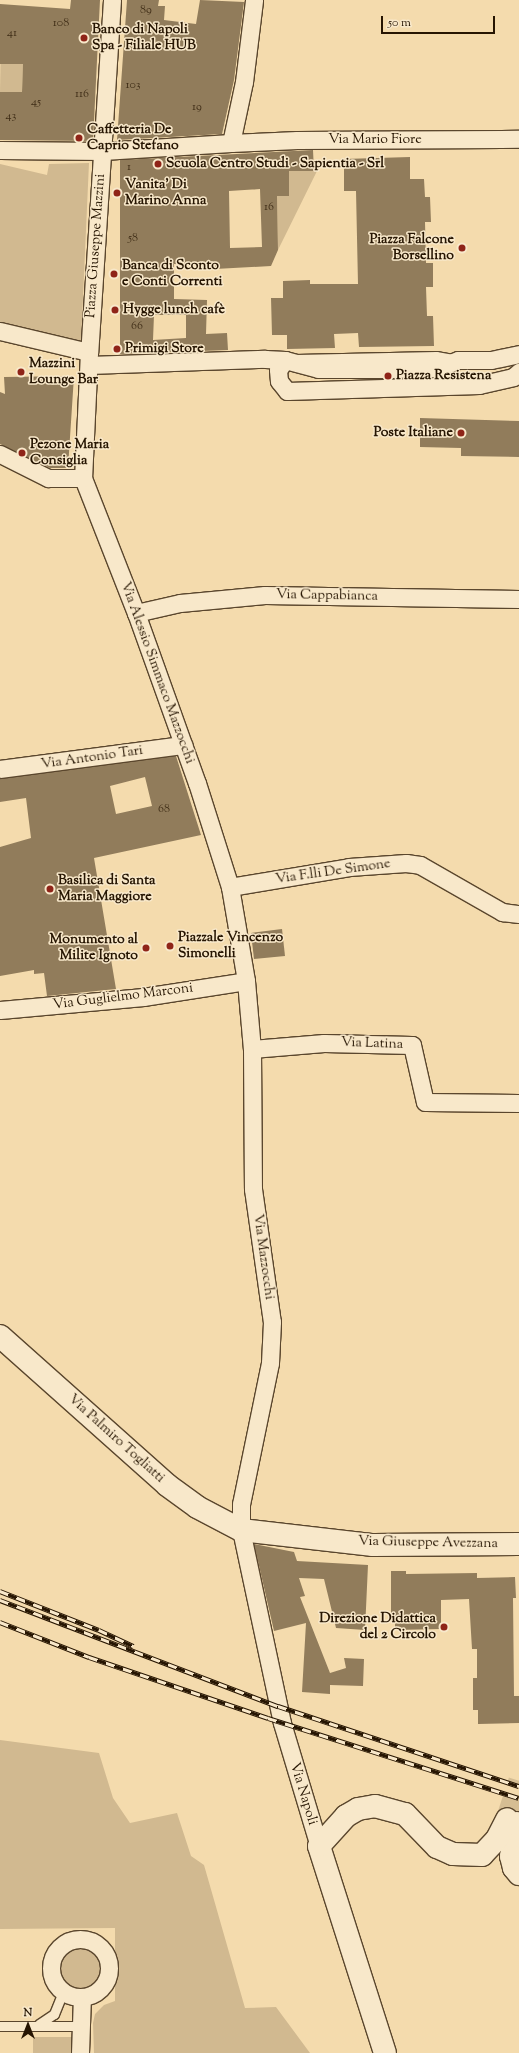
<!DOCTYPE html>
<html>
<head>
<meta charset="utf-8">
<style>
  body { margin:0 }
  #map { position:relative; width:519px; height:2053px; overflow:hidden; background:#f4dbad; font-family:"Sorts Mill Goudy",serif }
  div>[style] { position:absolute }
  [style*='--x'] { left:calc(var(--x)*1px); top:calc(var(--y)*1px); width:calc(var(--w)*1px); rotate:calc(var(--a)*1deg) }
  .green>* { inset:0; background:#d1b990 }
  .round { border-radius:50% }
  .building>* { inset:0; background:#917c5b }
  .secondary-tunnel>* { height:22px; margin-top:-11px; transform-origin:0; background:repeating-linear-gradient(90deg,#d5bd93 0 22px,transparent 0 33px) }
  .roads { filter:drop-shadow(1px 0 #5a462d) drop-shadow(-1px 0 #5a462d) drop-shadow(0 1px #5a462d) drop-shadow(0 -1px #5a462d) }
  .lane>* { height:9px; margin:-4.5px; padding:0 4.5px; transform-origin:4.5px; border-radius:4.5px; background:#f8e8ca }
  .street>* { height:17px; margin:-8.5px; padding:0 8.5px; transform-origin:8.5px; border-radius:8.5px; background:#f8e8ca }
  .street>.ring { margin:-8.5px; padding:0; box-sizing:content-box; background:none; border:17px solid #f8e8ca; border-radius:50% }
  .secondary>* { height:22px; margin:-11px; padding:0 11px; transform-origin:11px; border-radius:11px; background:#f8e8ca }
  .rail>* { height:4.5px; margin-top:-2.25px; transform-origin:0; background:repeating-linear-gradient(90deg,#f8e8ca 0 9px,#261502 0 18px); box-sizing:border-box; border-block:1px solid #261502 }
  .dots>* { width:11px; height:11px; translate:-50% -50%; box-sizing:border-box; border:2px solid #f8e8ca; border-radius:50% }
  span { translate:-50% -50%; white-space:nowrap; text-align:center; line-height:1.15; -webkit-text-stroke:3px #f8e8ca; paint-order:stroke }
  .number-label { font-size:12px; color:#412f18 }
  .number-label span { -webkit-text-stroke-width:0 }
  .poi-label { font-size:14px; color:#261502; font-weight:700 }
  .left { translate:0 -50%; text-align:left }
  .right { translate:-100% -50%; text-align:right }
  .street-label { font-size:14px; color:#261502 }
  .north { position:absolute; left:8px; top:2005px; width:40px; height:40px; -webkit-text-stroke:3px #f8e8ca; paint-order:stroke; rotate:0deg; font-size:11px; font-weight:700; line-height:16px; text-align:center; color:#261502 }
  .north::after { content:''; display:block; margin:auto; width:14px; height:18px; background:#261502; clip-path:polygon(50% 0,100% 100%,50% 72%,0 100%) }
  .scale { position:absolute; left:381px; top:16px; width:114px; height:18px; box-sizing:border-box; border:2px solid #261502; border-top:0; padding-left:5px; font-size:12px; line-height:14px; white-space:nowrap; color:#261502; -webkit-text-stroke:3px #f8e8ca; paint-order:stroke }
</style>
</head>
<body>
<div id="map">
  <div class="green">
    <div style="clip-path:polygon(1px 37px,24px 38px,22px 92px,0 92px)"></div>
    <div style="clip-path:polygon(89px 163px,81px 342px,0 324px,0 164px,47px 175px,49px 164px)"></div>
    <div style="clip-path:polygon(297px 164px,297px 171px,317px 171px,278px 250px,277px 196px,289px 196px,289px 181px,276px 181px)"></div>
    <div style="clip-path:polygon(0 1740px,99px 1753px,113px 1798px,130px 1823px,177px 1813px,191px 1856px,204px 1865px,245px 2008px,276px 2007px,310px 2053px,94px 2053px,93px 2023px,95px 2014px,104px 2005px,115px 2001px,115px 1928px,0 1929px)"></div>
    <div class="round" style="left:58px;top:1946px;width:44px;height:44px"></div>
    <div style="clip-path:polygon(33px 2037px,72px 2037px,71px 2053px,33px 2053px)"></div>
  </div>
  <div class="building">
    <div style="clip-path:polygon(71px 0,100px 0,93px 141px,0 140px,0 92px,22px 92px,23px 64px,0 64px,0 4px,70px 9px)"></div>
    <div style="clip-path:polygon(127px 0,159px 0,158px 6px,165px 6px,164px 20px,196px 24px,200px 0,244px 2px,234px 80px,222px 134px,117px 140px)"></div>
    <div style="clip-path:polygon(evenodd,313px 150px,314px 171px,289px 171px,289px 196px,277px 196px,278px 250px,271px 266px,215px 269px,215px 265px,174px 264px,174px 299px,207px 300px,206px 334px,227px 333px,228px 350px,120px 354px,120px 160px,313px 150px,260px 189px,262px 247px,230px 248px,229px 191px,260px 189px,313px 150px,154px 315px,186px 315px,186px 338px,153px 340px,154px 315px)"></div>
    <div style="clip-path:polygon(410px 157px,410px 179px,424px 179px,425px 197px,430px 197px,431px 222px,425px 222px,426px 263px,433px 263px,433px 287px,426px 287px,427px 316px,433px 316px,434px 346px,359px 347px,358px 333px,334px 334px,335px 348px,287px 349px,287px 335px,272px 335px,271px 298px,283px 298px,283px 281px,310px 280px,310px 284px,358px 284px,356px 191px,344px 191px,344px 159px)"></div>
    <div style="clip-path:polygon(74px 376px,68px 468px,50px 468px,0 444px,0 392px,5px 394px,4px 377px)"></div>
    <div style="clip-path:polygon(420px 418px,519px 421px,519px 457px,461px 456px,461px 448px,420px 447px)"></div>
    <div style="clip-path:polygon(evenodd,176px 756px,201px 835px,94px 858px,116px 989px,47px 996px,44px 973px,34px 974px,34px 970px,0 976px,0 847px,31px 838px,26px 798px,0 802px,0 779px,176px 756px,145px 777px,152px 806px,116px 814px,110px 786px,145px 777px)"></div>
    <div style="clip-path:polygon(282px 929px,285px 956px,254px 959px,251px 933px)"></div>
    <div style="clip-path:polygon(254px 1544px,294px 1552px,297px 1561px,368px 1565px,365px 1630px,336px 1628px,324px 1579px,299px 1578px,305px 1596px,300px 1597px,330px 1673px,346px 1668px,344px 1658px,364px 1659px,363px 1686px,330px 1685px,330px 1694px,302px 1692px,306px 1623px,274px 1631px)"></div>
    <div style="clip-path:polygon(391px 1571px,406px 1571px,406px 1574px,477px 1573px,477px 1578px,515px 1577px,516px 1598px,513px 1598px,514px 1696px,519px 1696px,519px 1723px,478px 1724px,478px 1710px,473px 1710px,473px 1678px,477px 1678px,477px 1649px,472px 1649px,469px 1599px,441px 1600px,441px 1629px,395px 1630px,395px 1615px,391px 1615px)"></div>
  </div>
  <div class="secondary-tunnel">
    <div style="--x:507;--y:1819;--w:40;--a:-72"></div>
  </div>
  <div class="roads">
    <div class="lane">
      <div style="--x:296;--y:359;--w:140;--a:-1.2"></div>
      <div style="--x:436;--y:356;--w:17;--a:10"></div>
      <div style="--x:39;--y:2024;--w:18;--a:-34"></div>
      <div style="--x:54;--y:2014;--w:24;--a:-68"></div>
      <div style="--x:0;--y:2026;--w:81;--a:0"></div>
    </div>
    <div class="street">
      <div style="--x:112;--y:0;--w:353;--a:93.7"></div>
      <div style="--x:89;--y:352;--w:126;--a:92.7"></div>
      <div style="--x:83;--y:478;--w:145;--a:68.6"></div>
      <div style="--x:136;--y:613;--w:181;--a:70.3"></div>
      <div style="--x:197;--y:783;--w:109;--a:72.4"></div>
      <div style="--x:230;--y:887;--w:95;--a:80.3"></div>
      <div style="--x:246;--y:981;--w:68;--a:85"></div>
      <div style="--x:252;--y:1049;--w:140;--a:89.6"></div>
      <div style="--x:253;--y:1189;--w:134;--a:81.9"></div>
      <div style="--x:272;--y:1322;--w:41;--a:92.8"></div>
      <div style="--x:270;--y:1363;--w:144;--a:101.6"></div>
      <div style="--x:241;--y:1504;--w:26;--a:90"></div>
      <div style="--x:241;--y:1530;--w:197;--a:78"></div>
      <div style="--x:282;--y:1723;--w:128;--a:73.3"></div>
      <div style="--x:231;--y:143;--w:66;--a:-2.6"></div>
      <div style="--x:297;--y:140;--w:222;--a:-0.3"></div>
      <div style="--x:0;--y:150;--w:103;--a:0.6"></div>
      <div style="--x:103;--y:151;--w:128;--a:-3.6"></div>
      <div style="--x:231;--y:143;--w:62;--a:-78"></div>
      <div style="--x:244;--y:82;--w:83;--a:-83"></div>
      <div style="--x:0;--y:331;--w:91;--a:13.3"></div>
      <div style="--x:285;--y:360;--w:12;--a:125"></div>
      <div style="--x:278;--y:370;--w:11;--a:85"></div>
      <div style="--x:279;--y:381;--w:13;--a:51"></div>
      <div style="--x:287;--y:391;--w:192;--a:-1.8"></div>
      <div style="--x:479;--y:385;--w:35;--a:-13"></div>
      <div style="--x:513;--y:377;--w:8;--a:-40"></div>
      <div style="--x:89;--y:365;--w:176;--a:-2"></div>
      <div style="--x:265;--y:359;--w:20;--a:3"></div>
      <div style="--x:285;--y:360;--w:34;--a:15"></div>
      <div style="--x:318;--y:369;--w:73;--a:0"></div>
      <div style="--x:391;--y:369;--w:46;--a:-1.2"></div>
      <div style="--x:437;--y:368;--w:22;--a:-21"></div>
      <div style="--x:458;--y:360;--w:33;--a:0"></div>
      <div style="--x:491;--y:360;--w:29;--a:-12"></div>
      <div style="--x:0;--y:454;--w:54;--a:26.6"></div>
      <div style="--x:48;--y:478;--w:35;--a:0"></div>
      <div style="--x:136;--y:613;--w:45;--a:-12.8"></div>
      <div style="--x:180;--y:603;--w:85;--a:-5.4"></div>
      <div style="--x:265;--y:595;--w:254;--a:0.9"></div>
      <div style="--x:0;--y:769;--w:185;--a:-7.5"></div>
      <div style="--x:230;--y:887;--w:121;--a:-9.5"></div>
      <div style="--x:349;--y:867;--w:57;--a:-4"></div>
      <div style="--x:406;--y:863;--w:14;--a:8"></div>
      <div style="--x:420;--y:865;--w:95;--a:29.8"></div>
      <div style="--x:502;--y:912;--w:17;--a:7"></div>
      <div style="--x:0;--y:1010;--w:144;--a:-5.2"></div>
      <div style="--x:143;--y:997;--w:104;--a:-8.8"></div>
      <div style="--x:252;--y:1049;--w:72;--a:-4.8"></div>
      <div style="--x:324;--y:1043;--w:88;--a:1.3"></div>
      <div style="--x:412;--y:1045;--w:58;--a:77.2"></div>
      <div style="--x:425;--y:1102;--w:94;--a:0.6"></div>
      <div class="ring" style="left:51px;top:1939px;width:41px;height:41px"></div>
      <div style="--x:80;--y:2053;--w:56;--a:-88"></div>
    </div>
    <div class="secondary">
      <div style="--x:0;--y:1336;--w:224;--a:41.7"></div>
      <div style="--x:167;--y:1485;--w:37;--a:36"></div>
      <div style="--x:197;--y:1507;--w:50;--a:27.6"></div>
      <div style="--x:241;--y:1530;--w:133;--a:6.5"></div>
      <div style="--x:373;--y:1545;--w:146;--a:-0.4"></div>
      <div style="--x:517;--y:1823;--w:34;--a:100"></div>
      <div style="--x:511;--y:1856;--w:12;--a:76"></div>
      <div style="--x:514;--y:1868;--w:8;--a:50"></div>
      <div style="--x:385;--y:2053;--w:217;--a:-107.7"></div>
      <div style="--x:319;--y:1846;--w:40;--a:-48"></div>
      <div style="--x:346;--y:1816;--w:14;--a:-30"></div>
      <div style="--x:358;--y:1809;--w:17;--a:-10"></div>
      <div style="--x:375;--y:1806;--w:31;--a:15"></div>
      <div style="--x:405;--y:1814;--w:46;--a:45.9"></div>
      <div style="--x:437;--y:1847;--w:17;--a:24"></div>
      <div style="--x:453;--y:1854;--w:29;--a:2"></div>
      <div style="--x:482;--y:1855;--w:22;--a:-47"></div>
      <div style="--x:497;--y:1839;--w:22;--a:-63"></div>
    </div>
  </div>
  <div class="rail">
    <div style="--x:0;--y:1591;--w:106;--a:21.5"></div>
    <div style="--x:99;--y:1630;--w:38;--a:25"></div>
    <div style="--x:0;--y:1600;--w:298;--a:20.9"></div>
    <div style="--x:278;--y:1706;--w:254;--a:18.4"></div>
    <div style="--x:0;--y:1622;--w:96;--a:21.5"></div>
    <div style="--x:89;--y:1657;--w:189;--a:18.8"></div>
    <div style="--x:268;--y:1718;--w:263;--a:17.7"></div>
  </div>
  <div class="dots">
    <div style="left:84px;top:38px;background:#8f2418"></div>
    <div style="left:79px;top:138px;background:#8f2418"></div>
    <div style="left:158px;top:164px;background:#8f2418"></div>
    <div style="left:117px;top:193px;background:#8f2418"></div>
    <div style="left:462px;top:248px;background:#8f2418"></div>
    <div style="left:114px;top:274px;background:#8f2418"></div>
    <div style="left:115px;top:310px;background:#8f2418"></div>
    <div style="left:117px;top:349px;background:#8f2418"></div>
    <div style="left:21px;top:372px;background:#8f2418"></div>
    <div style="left:388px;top:376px;background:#8f2418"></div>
    <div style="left:461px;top:433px;background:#8f2418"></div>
    <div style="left:22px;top:453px;background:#8f2418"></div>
    <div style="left:50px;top:889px;background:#8f2418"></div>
    <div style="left:170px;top:946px;background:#8f2418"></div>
    <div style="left:146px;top:948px;background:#8f2418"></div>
    <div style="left:444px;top:1627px;background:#8f2418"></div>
  </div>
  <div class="number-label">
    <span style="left:146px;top:11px">89</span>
    <span style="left:61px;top:24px">108</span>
    <span style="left:12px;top:34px">41</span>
    <span style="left:133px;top:86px">103</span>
    <span style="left:82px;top:95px">116</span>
    <span style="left:36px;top:103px">45</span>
    <span style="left:197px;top:108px">19</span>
    <span style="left:11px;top:117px">43</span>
    <span style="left:129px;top:168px">1</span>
    <span style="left:269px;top:208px">16</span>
    <span style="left:133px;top:239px">58</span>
    <span style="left:137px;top:327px">66</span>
    <span style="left:164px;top:810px">68</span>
  </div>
  <div class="poi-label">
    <span class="left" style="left:92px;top:38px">Banco di Napoli<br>Spa - Filiale HUB</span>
    <span class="left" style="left:87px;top:138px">Caffetteria De<br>Caprio Stefano</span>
    <span class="left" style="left:166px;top:164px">Scuola Centro Studi - Sapientia - Srl</span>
    <span class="left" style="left:125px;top:193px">Vanita' Di<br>Marino Anna</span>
    <span class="right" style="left:454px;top:248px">Piazza Falcone<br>Borsellino</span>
    <span class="left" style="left:122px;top:274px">Banca di Sconto<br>e Conti Correnti</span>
    <span class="left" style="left:123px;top:310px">Hygge lunch cafè</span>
    <span class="left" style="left:125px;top:349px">Primigi Store</span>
    <span class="left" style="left:29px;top:372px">Mazzini<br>Lounge Bar</span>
    <span class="left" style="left:396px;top:376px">Piazza Resistena</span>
    <span class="right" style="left:453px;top:433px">Poste Italiane</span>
    <span class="left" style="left:30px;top:453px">Pezone Maria<br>Consiglia</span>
    <span class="left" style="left:58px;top:889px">Basilica di Santa<br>Maria Maggiore</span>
    <span class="left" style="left:178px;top:946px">Piazzale Vincenzo<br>Simonelli</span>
    <span class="right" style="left:138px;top:948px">Monumento al<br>Milite Ignoto</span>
    <span class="right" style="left:436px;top:1627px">Direzione Didattica<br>del 2 Circolo</span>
  </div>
  <div class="street-label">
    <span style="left:375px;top:140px">Via Mario Fiore</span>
    <span style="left:96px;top:246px;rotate:-86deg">Piazza Giuseppe Mazzini</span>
    <span style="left:327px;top:596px;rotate:1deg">Via Cappabianca</span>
    <span style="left:157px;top:673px;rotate:70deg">Via Alessio Simmaco Mazzocchi</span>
    <span style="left:92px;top:758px;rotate:-8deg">Via Antonio Tari</span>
    <span style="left:333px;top:872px;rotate:-8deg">Via F.lli De Simone</span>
    <span style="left:123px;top:997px;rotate:-7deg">Via Guglielmo Marconi</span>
    <span style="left:372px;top:1044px;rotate:2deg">Via Latina</span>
    <span style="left:263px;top:1257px;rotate:82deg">Via Mazzocchi</span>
    <span style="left:116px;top:1439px;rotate:42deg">Via Palmiro Togliatti</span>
    <span style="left:428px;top:1543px;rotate:1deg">Via Giuseppe Avezzana</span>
    <span style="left:303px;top:1794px;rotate:73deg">Via Napoli</span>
  </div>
  <div class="north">N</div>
  <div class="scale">50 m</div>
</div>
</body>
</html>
